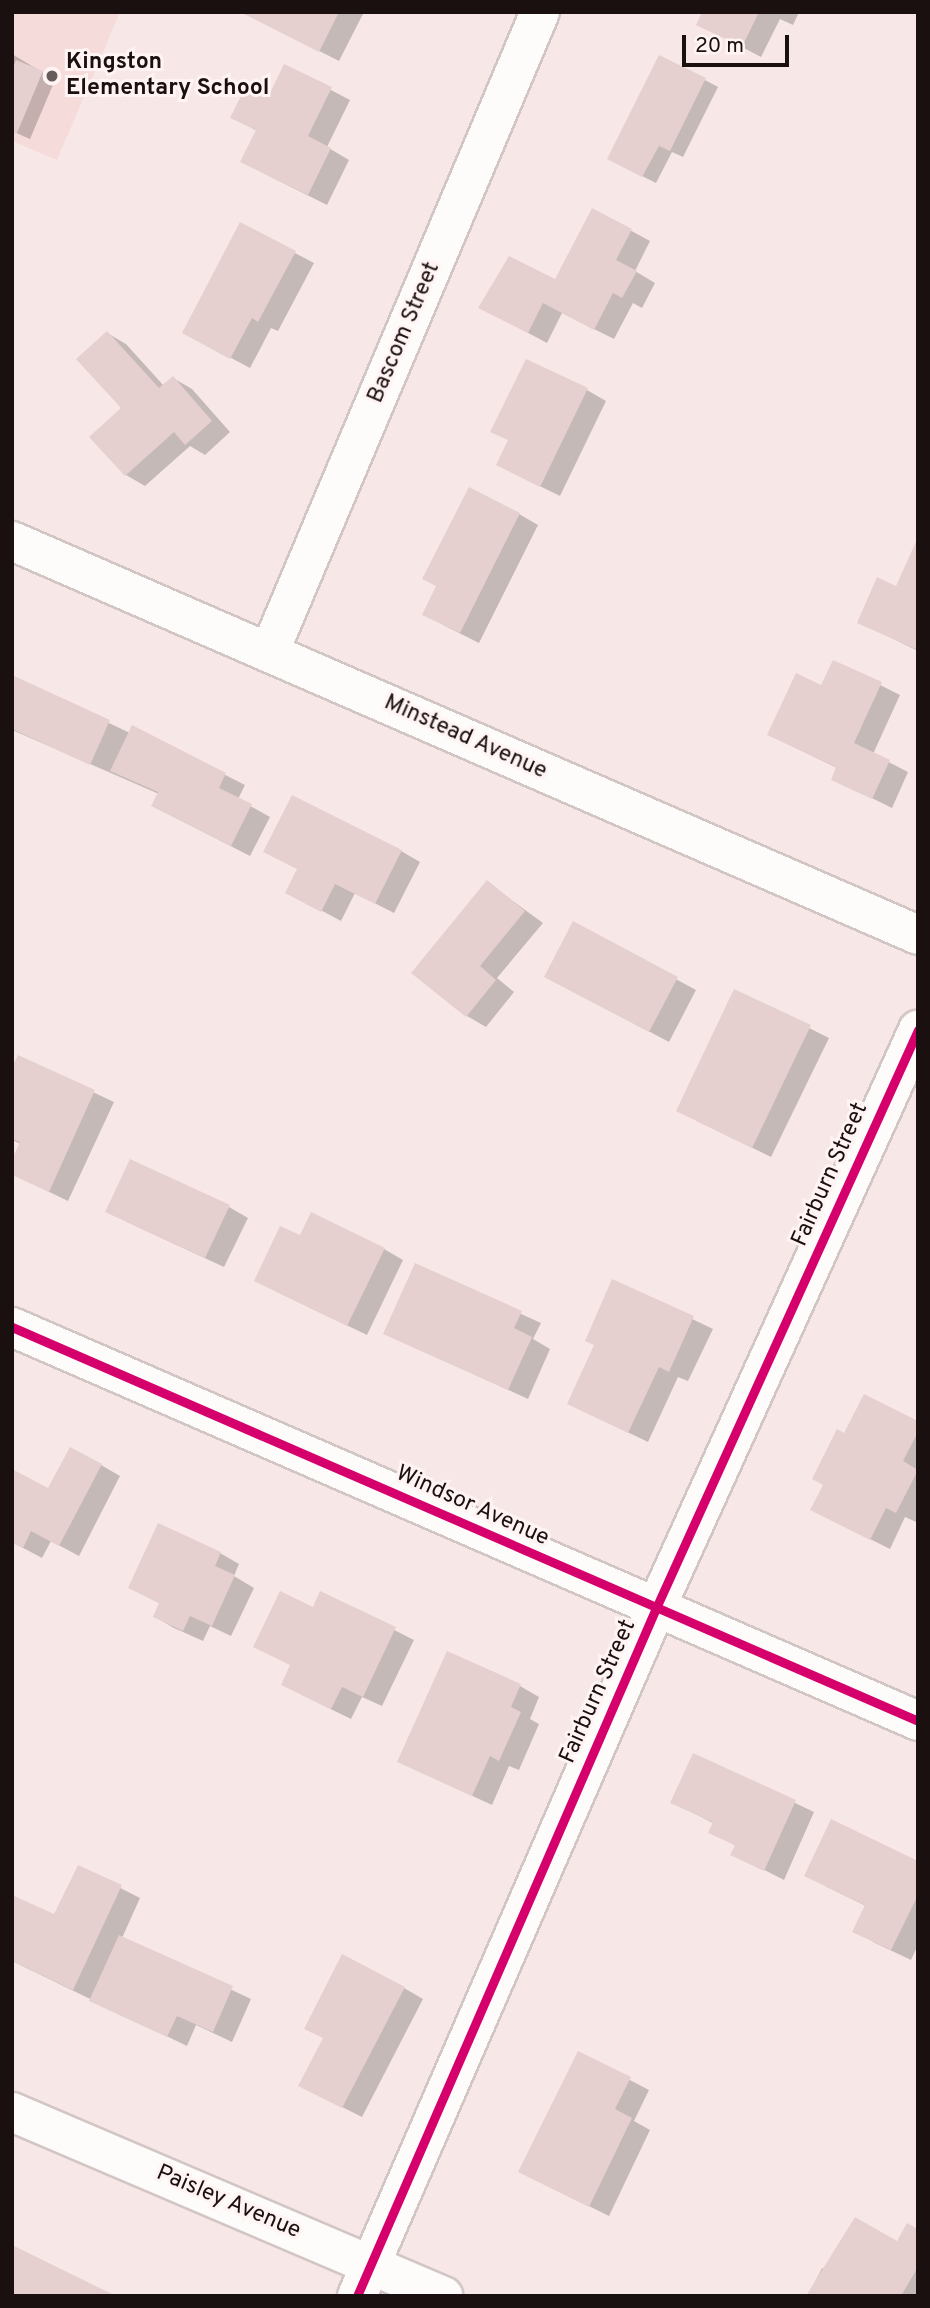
<!DOCTYPE html>
<html>
<head>
<meta charset="utf-8">
<style>
  body { margin:0 }
  #map { position:relative; width:930px; height:2308px; overflow:hidden; background:#f7e8e7; font-family:Overpass,sans-serif }
  div>[style] { position:absolute }
  [style*='--x'] { left:calc(var(--x)*1px); top:calc(var(--y)*1px); width:calc(var(--w)*1px); rotate:calc(var(--a)*1deg) }
  .built>* { inset:0; background:#f5dbda }
  .shadow>* { inset:0; background:#0003 }
  .building>* { inset:0; background:#e5cfcf }
  .roads { filter:drop-shadow(2px 0 #d2c6c5) drop-shadow(-2px 0 #d2c6c5) drop-shadow(0 2px #d2c6c5) drop-shadow(0 -2px #d2c6c5) }
  .street>* { height:38px; margin:-19px; padding:0 19px; transform-origin:19px; border-radius:19px; background:#fefcfb }
  .cycleway>* { height:9px; margin:-4.5px; padding:0 4.5px; transform-origin:4.5px; border-radius:4.5px; background:#d6006c }
  .dots>* { width:19px; height:19px; translate:-50% -50%; box-sizing:border-box; border:4px solid #fff4f3; border-radius:50% }
  span { translate:-50% -50%; white-space:nowrap; text-align:center; line-height:1.15; -webkit-text-stroke:6px #fff4f3; paint-order:stroke }
  .poi-label { font-size:23px; color:#19100f; font-weight:700 }
  .left { translate:0 -50%; text-align:left }
  .street-label { font-size:23px; color:#19100f }
  .frame { position:absolute; inset:0; border:14px solid #19100f; pointer-events:none }
  .scale { position:absolute; left:682px; top:35px; width:107px; height:32px; box-sizing:border-box; border:4px solid #19100f; border-top:0; padding-left:9px; font-size:21px; line-height:24px; white-space:nowrap; color:#19100f; -webkit-text-stroke:5px #fff4f3; paint-order:stroke }
</style>
</head>
<body>
<div id="map">
  <div class="built">
    <div style="clip-path:polygon(12px 12px,120px 12px,57px 160px,12px 141px)"></div>
  </div>
  <div class="shadow">
    <div style="clip-path:polygon(242px 12px,364px 12px,339px 61px)"></div>
    <div style="clip-path:polygon(704px 12px,799px 12px,793px 25px,780px 19px,761px 57px,698px 24px)"></div>
    <div style="clip-path:polygon(12px 54px,55px 80px,30px 139px,12px 131px)"></div>
    <div style="clip-path:polygon(285px 66px,350px 100px,327px 147px,349px 160px,327px 205px,261px 172px,257px 131px,232px 117px,271px 95px)"></div>
    <div style="clip-path:polygon(705px 80px,718px 87px,683px 157px,672px 152px,656px 183px,622px 166px)"></div>
    <div style="clip-path:polygon(593px 210px,650px 241px,635px 271px,655px 283px,642px 308px,633px 303px,614px 339px,562px 313px,547px 343px,500px 318px,556px 282px)"></div>
    <div style="clip-path:polygon(295px 253px,314px 263px,278px 331px,271px 328px,250px 368px,203px 343px)"></div>
    <div style="clip-path:polygon(107px 333px,126px 344px,164px 386px,173px 378px,192px 389px,230px 432px,205px 455px,190px 446px,145px 486px,126px 475px,92px 437px,123px 408px)"></div>
    <div style="clip-path:polygon(587px 390px,606px 401px,560px 496px,517px 475px,509px 440px)"></div>
    <div style="clip-path:polygon(519px 514px,538px 525px,479px 643px,443px 625px,438px 586px)"></div>
    <div style="clip-path:polygon(918px 541px,918px 651px,859px 622px,897px 589px)"></div>
    <div style="clip-path:polygon(834px 662px,900px 695px,873px 754px,908px 772px,892px 808px,833px 779px,837px 768px,769px 735px,822px 687px)"></div>
    <div style="clip-path:polygon(12px 677px,130px 733px,133px 728px,245px 785px,238px 799px,270px 817px,250px 856px,172px 816px,159px 794px,12px 730px)"></div>
    <div style="clip-path:polygon(401px 851px,420px 862px,394px 913px,355px 893px,341px 921px,287px 892px)"></div>
    <div style="clip-path:polygon(487px 882px,543px 923px,497px 978px,514px 992px,486px 1027px,467px 1016px)"></div>
    <div style="clip-path:polygon(574px 924px,696px 990px,669px 1042px,565px 987px)"></div>
    <div style="clip-path:polygon(735px 991px,829px 1038px,771px 1157px,697px 1121px)"></div>
    <div style="clip-path:polygon(18px 1057px,114px 1102px,68px 1201px,12px 1174px,21px 1144px,12px 1140px,12px 1071px)"></div>
    <div style="clip-path:polygon(229px 1207px,248px 1218px,224px 1267px,127px 1222px)"></div>
    <div style="clip-path:polygon(301px 1237px,384px 1249px,403px 1260px,367px 1335px,275px 1291px)"></div>
    <div style="clip-path:polygon(416px 1266px,541px 1323px,533px 1339px,550px 1349px,528px 1399px,386px 1333px)"></div>
    <div style="clip-path:polygon(613px 1281px,713px 1329px,688px 1381px,678px 1377px,648px 1442px,569px 1404px,596px 1345px)"></div>
    <div style="clip-path:polygon(918px 1423px,916px 1522px,905px 1517px,890px 1549px,832px 1520px,845px 1435px)"></div>
    <div style="clip-path:polygon(101px 1465px,120px 1476px,79px 1556px,51px 1541px,42px 1558px,12px 1542px,49px 1490px)"></div>
    <div style="clip-path:polygon(220px 1553px,239px 1564px,234px 1576px,254px 1588px,231px 1636px,210px 1626px,203px 1641px,174px 1628px,155px 1617px,161px 1604px,130px 1588px)"></div>
    <div style="clip-path:polygon(321px 1593px,414px 1640px,382px 1706px,362px 1697px,351px 1719px,302px 1695px,314px 1610px)"></div>
    <div style="clip-path:polygon(520px 1686px,539px 1697px,530px 1719px,539px 1724px,519px 1770px,509px 1766px,492px 1805px,399px 1762px)"></div>
    <div style="clip-path:polygon(694px 1755px,814px 1812px,784px 1880px,733px 1854px,736px 1846px,711px 1832px,715px 1824px,672px 1802px)"></div>
    <div style="clip-path:polygon(918px 1863px,918px 1945px,911px 1960px,873px 1942px,866px 1906px,825px 1886px)"></div>
    <div style="clip-path:polygon(79px 1867px,140px 1898px,122px 1938px,251px 1999px,232px 2042px,196px 2025px,187px 2046px,12px 1961px,12px 1899px,55px 1917px)"></div>
    <div style="clip-path:polygon(404px 1988px,423px 1999px,362px 2117px,320px 2096px)"></div>
    <div style="clip-path:polygon(578px 2053px,649px 2090px,634px 2121px,650px 2130px,609px 2216px,520px 2172px)"></div>
    <div style="clip-path:polygon(918px 2230px,918px 2296px,808px 2296px,822px 2268px,827px 2271px,898px 2243px)"></div>
  </div>
  <div class="building">
    <div style="clip-path:polygon(240px 12px,339px 12px,319px 52px)"></div>
    <div style="clip-path:polygon(702px 12px,759px 12px,742px 47px,696px 25px)"></div>
    <div style="clip-path:polygon(659px 55px,706px 78px,670px 151px,659px 146px,642px 177px,607px 159px)"></div>
    <div style="clip-path:polygon(16px 60px,43px 71px,17px 133px,12px 131px,12px 70px)"></div>
    <div style="clip-path:polygon(284px 64px,332px 87px,308px 136px,331px 148px,308px 195px,240px 162px,256px 130px,230px 118px,248px 82px,270px 93px)"></div>
    <div style="clip-path:polygon(592px 208px,632px 229px,616px 260px,637px 271px,622px 298px,613px 293px,594px 330px,543px 303px,528px 333px,478px 308px,509px 256px,555px 279px)"></div>
    <div style="clip-path:polygon(240px 222px,296px 251px,258px 322px,252px 318px,230px 359px,182px 333px)"></div>
    <div style="clip-path:polygon(107px 331px,159px 388px,173px 376px,212px 421px,185px 445px,174px 432px,125px 476px,89px 437px,121px 408px,76px 359px)"></div>
    <div style="clip-path:polygon(526px 359px,588px 388px,540px 487px,496px 465px,508px 440px,490px 432px)"></div>
    <div style="clip-path:polygon(469px 487px,520px 513px,460px 633px,422px 615px,436px 586px,422px 579px)"></div>
    <div style="clip-path:polygon(918px 537px,918px 650px,857px 623px,877px 577px,896px 586px)"></div>
    <div style="clip-path:polygon(833px 660px,882px 682px,854px 743px,890px 760px,872px 799px,831px 780px,836px 767px,767px 735px,796px 673px,821px 685px)"></div>
    <div style="clip-path:polygon(12px 675px,110px 720px,90px 765px,12px 729px)"></div>
    <div style="clip-path:polygon(132px 725px,226px 773px,219px 788px,252px 804px,231px 846px,151px 806px,158px 792px,110px 771px)"></div>
    <div style="clip-path:polygon(292px 795px,402px 850px,375px 904px,335px 884px,321px 912px,285px 893px,297px 869px,263px 852px)"></div>
    <div style="clip-path:polygon(487px 880px,525px 911px,480px 966px,496px 980px,466px 1017px,411px 973px)"></div>
    <div style="clip-path:polygon(573px 921px,678px 977px,649px 1032px,544px 977px)"></div>
    <div style="clip-path:polygon(734px 989px,811px 1025px,752px 1148px,676px 1111px)"></div>
    <div style="clip-path:polygon(18px 1055px,95px 1090px,49px 1192px,12px 1175px,12px 1159px,20px 1142px,12px 1139px,12px 1067px)"></div>
    <div style="clip-path:polygon(130px 1159px,230px 1205px,205px 1258px,105px 1212px)"></div>
    <div style="clip-path:polygon(311px 1212px,385px 1248px,347px 1326px,254px 1281px,280px 1226px,300px 1235px)"></div>
    <div style="clip-path:polygon(415px 1263px,522px 1311px,514px 1328px,532px 1337px,508px 1390px,383px 1334px)"></div>
    <div style="clip-path:polygon(612px 1279px,694px 1316px,669px 1372px,659px 1367px,628px 1433px,567px 1404px,594px 1345px,585px 1341px)"></div>
    <div style="clip-path:polygon(864px 1394px,918px 1421px,918px 1432px,903px 1461px,918px 1470px,896px 1513px,886px 1508px,870px 1540px,810px 1510px,823px 1485px,812px 1479px,837px 1429px,844px 1433px)"></div>
    <div style="clip-path:polygon(70px 1447px,102px 1464px,59px 1546px,31px 1531px,23px 1548px,12px 1543px,12px 1469px,48px 1488px)"></div>
    <div style="clip-path:polygon(158px 1523px,221px 1552px,215px 1566px,235px 1575px,212px 1626px,190px 1616px,183px 1631px,153px 1617px,159px 1603px,128px 1588px)"></div>
    <div style="clip-path:polygon(280px 1591px,313px 1607px,320px 1591px,396px 1627px,363px 1697px,342px 1687px,331px 1709px,281px 1685px,290px 1665px,253px 1647px)"></div>
    <div style="clip-path:polygon(447px 1651px,521px 1684px,511px 1707px,521px 1712px,499px 1761px,490px 1756px,472px 1796px,397px 1762px)"></div>
    <div style="clip-path:polygon(693px 1753px,796px 1800px,764px 1871px,730px 1855px,735px 1845px,708px 1833px,713px 1822px,670px 1803px)"></div>
    <div style="clip-path:polygon(831px 1819px,918px 1861px,918px 1895px,891px 1950px,852px 1932px,865px 1905px,804px 1876px)"></div>
    <div style="clip-path:polygon(78px 1865px,122px 1885px,73px 1990px,12px 1961px,12px 1895px,54px 1914px)"></div>
    <div style="clip-path:polygon(119px 1935px,233px 1986px,213px 2032px,177px 2016px,167px 2037px,89px 2001px)"></div>
    <div style="clip-path:polygon(342px 1954px,405px 1987px,342px 2108px,298px 2086px,323px 2038px,304px 2029px)"></div>
    <div style="clip-path:polygon(578px 2051px,631px 2077px,615px 2109px,632px 2118px,589px 2207px,518px 2172px)"></div>
    <div style="clip-path:polygon(855px 2217px,897px 2241px,907px 2223px,918px 2229px,918px 2267px,901px 2296px,806px 2296px)"></div>
    <div style="clip-path:polygon(12px 2245px,116px 2296px,12px 2296px)"></div>
  </div>
  <div class="roads">
    <div class="street">
      <div style="--x:12;--y:541;--w:988;--a:23.5"></div>
      <div style="--x:269;--y:653;--w:696;--a:-67.08"></div>
      <div style="--x:12;--y:1327;--w:988;--a:23.5"></div>
      <div style="--x:12;--y:2112;--w:469;--a:23.1"></div>
      <div style="--x:357;--y:2296;--w:750;--a:-66.51"></div>
      <div style="--x:656;--y:1608;--w:635;--a:-65.62"></div>
    </div>
  </div>
  <div class="cycleway">
    <div style="--x:12;--y:1327;--w:988;--a:23.5"></div>
    <div style="--x:357;--y:2296;--w:750;--a:-66.51"></div>
    <div style="--x:656;--y:1608;--w:635;--a:-65.62"></div>
  </div>
  <div class="dots">
    <div style="left:52px;top:76px;background:#675c5b"></div>
  </div>
  <div class="poi-label">
    <span class="left" style="left:66px;top:76px">Kingston<br>Elementary School</span>
  </div>
  <div class="street-label">
    <span style="left:405px;top:333px;rotate:-67deg">Bascom Street</span>
    <span style="left:465px;top:738px;rotate:24deg">Minstead Avenue</span>
    <span style="left:831px;top:1175px;rotate:-66deg">Fairburn Street</span>
    <span style="left:472px;top:1507px;rotate:24deg">Windsor Avenue</span>
    <span style="left:599px;top:1692px;rotate:-66deg">Fairburn Street</span>
    <span style="left:228px;top:2203px;rotate:23deg">Paisley Avenue</span>
  </div>
  <div class="frame"></div>
  <div class="scale">20 m</div>
</div>
</body>
</html>
